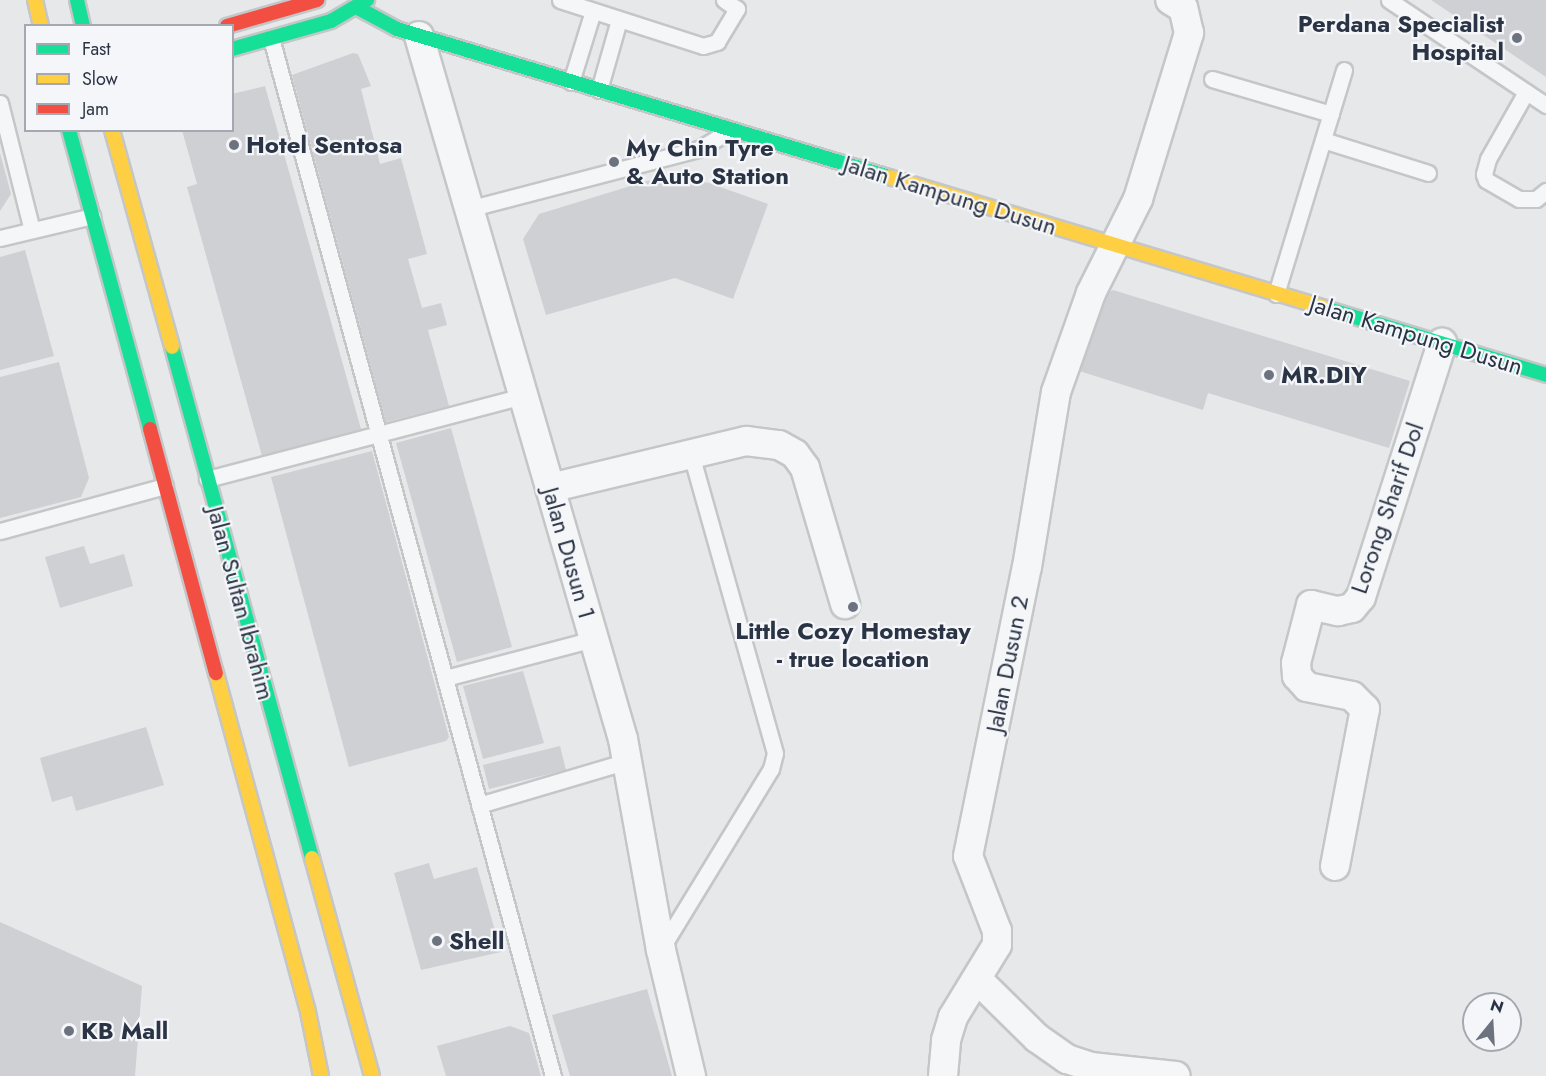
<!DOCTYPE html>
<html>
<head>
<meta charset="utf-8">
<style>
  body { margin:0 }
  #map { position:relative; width:1546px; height:1076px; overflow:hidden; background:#e6e8ea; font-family:Jost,sans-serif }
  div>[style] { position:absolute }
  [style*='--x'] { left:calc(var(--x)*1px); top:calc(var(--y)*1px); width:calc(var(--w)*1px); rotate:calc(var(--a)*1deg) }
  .building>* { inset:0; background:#ced0d3 }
  .roads { filter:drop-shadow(2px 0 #c4c6c8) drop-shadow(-2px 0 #c4c6c8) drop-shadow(0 2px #c4c6c8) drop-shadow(0 -2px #c4c6c8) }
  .lane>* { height:15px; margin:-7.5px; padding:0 7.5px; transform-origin:7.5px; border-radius:7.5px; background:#f5f6f7 }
  .street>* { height:28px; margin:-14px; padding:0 14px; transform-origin:14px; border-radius:14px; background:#f5f6f7 }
  .fast>* { height:14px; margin:-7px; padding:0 7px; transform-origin:7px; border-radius:7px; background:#16e098 }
  .slow>* { height:14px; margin:-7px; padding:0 7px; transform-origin:7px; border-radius:7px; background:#ffcf43 }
  .jam>* { height:14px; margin:-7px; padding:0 7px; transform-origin:7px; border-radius:7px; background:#f24e42 }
  .dots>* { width:16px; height:16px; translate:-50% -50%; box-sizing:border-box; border:3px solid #f4f6f9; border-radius:50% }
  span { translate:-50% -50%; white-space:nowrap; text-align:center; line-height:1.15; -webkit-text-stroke:4.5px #f4f6f9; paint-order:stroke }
  .poi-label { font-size:24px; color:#2b3445; font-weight:700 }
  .right { translate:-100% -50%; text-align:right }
  .left { translate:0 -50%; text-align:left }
  .street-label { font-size:24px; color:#2b3445 }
  .legend { position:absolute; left:24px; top:24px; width:210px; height:108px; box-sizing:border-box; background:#f4f6f9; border:2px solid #a4a8b1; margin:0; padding:8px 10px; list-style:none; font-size:18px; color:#2b3445 }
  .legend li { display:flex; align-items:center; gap:12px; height:30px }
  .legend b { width:30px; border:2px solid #a4a8b1 }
  .north { position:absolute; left:1462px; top:992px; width:60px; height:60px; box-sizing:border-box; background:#f4f6f9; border:2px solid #a4a8b1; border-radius:50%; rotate:18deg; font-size:16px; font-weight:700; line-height:24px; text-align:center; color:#2b3445 }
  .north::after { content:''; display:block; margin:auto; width:21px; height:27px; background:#6c737f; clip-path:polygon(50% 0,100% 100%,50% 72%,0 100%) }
</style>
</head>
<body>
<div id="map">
  <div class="building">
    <div style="clip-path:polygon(1431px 0,1546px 0,1546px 77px)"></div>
    <div style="clip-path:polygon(353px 53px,358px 54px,371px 86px,361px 89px,380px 164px,401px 158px,427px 254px,408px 259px,422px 308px,441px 303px,447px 325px,428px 330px,449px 406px,386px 422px,292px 75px)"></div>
    <div style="clip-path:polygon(265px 86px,361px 429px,262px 456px,187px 187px,197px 184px,182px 130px,232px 130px,232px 94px)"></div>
    <div style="clip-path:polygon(0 153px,11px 194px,0 211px)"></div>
    <div style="clip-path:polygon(680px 178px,709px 183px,768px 204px,733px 299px,675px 278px,546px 315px,523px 239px,539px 214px,647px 181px)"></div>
    <div style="clip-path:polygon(25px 250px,54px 356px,0 370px,0 257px)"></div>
    <div style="clip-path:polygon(1113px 290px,1410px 381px,1389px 448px,1208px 393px,1203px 410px,1076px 370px,1098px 298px)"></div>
    <div style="clip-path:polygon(59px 362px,89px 478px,81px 497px,0 518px,0 377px)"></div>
    <div style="clip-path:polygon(451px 428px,512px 647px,457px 662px,396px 443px)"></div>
    <div style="clip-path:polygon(372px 451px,449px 737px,446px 741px,349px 767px,271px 477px)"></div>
    <div style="clip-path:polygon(84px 546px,90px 564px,124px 554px,133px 586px,60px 608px,45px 557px)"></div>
    <div style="clip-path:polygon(523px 671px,544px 743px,483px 759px,463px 686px)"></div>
    <div style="clip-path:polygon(146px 727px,164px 785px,76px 811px,72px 796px,52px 802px,40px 758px)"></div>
    <div style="clip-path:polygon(560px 746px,566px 770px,489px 789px,483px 765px)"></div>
    <div style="clip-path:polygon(429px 863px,434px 879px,477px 867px,501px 952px,421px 970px,394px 873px)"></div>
    <div style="clip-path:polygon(0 922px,142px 986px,135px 1076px,0 1076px)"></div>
    <div style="clip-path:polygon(647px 989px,672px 1076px,570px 1076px,552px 1015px)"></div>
    <div style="clip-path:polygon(510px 1026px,529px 1033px,541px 1076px,446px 1076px,437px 1046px)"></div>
  </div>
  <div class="roads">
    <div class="lane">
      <div style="--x:560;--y:0;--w:150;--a:17.8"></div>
      <div style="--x:703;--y:46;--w:15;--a:-16"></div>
      <div style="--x:717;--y:42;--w:39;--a:-59"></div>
      <div style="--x:737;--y:9;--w:16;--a:-145"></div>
      <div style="--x:1389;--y:0;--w:189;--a:33.8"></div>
      <div style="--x:271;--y:38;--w:1076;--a:74.8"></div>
      <div style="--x:1212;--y:79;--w:124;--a:16.4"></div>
      <div style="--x:571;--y:82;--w:74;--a:-72.8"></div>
      <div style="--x:599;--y:90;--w:73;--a:-74.1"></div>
      <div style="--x:1526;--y:92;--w:77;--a:119.6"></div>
      <div style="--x:1488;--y:159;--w:16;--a:105"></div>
      <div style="--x:1484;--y:174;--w:6;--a:72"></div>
      <div style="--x:1486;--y:180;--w:38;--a:30"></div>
      <div style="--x:1519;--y:199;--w:17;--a:0"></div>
      <div style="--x:1536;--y:199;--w:13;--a:-39"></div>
      <div style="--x:0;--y:103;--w:131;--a:75.9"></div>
      <div style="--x:1323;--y:140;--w:110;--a:17.4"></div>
      <div style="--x:468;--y:209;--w:239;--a:-14.6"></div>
      <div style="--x:699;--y:149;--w:35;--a:-31"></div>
      <div style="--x:0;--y:238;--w:95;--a:-13.4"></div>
      <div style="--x:1276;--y:294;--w:234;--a:-73.1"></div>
      <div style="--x:207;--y:479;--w:327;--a:-14.7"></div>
      <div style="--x:0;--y:531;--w:171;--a:-15.3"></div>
      <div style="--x:445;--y:678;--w:154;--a:-14.7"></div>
      <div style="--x:479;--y:805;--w:155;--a:-16.5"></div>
      <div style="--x:661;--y:949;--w:211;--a:-58.6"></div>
      <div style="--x:771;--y:769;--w:16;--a:-76"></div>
      <div style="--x:775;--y:753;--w:310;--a:-105.7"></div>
    </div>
    <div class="street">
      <div style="--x:419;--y:36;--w:732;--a:73.82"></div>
      <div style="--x:623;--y:739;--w:214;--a:79.8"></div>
      <div style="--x:661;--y:950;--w:130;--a:76.6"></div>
      <div style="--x:550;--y:488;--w:202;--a:-13.5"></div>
      <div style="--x:746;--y:441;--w:33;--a:7"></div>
      <div style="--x:779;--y:445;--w:18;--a:29"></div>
      <div style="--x:795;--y:454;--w:17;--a:54"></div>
      <div style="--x:805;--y:468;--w:142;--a:73.6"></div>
      <div style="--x:1335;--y:866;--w:160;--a:-79.2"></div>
      <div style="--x:1365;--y:709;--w:18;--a:-135"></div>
      <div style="--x:1352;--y:696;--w:46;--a:-168.7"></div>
      <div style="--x:1307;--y:687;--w:15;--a:-132"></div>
      <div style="--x:1297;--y:676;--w:13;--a:-94"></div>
      <div style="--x:1296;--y:663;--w:60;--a:-75.5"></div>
      <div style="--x:1311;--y:605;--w:28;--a:13"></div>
      <div style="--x:1338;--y:611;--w:14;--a:-12"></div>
      <div style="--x:1352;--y:608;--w:14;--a:-51"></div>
      <div style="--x:1361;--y:597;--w:267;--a:-72.3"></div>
      <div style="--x:978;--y:980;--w:83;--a:44.5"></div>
      <div style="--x:1037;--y:1038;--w:37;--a:35"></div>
      <div style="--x:1067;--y:1059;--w:25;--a:18"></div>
      <div style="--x:1091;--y:1067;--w:85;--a:6"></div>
      <div style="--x:943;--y:1076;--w:36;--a:-85"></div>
      <div style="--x:946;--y:1040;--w:24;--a:-73"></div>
      <div style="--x:953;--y:1017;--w:84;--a:-58.6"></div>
      <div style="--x:997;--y:945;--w:14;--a:-90"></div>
      <div style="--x:997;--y:931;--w:80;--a:-111.1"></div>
      <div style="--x:968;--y:856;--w:295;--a:-78.5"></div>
      <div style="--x:1027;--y:567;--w:177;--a:-80.6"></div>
      <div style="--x:1056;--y:392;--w:105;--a:-70.5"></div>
      <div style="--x:1091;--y:293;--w:105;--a:-63.4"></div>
      <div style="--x:1138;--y:199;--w:174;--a:-72.9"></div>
      <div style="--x:1189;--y:33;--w:26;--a:-103"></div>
      <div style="--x:1183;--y:8;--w:15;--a:-148"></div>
    </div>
    <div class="fast">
      <div style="--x:77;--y:0;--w:27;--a:77"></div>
      <div style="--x:358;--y:8;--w:44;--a:28.3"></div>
      <div style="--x:397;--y:29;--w:514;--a:16.74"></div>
      <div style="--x:232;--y:49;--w:103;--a:-15.8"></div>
      <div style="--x:331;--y:21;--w:42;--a:-30.3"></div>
      <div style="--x:69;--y:130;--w:310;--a:74.8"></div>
      <div style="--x:1328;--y:309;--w:228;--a:16.8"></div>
      <div style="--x:172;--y:347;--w:530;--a:74.68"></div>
    </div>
    <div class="slow">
      <div style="--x:35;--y:0;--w:27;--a:77"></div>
      <div style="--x:112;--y:130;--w:225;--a:74.5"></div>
      <div style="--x:889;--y:177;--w:458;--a:16.7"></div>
      <div style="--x:216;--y:673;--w:351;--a:74.8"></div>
      <div style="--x:308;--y:1012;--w:65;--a:78.5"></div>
      <div style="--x:312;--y:858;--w:226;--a:74.6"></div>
    </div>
    <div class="jam">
      <div style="--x:227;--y:26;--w:94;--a:-16.1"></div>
      <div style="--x:150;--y:429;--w:253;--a:74.9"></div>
    </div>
  </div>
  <div class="dots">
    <div style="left:1517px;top:38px;background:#6c737f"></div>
    <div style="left:234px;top:145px;background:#6c737f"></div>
    <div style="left:614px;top:162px;background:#6c737f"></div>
    <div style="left:1269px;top:375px;background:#6c737f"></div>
    <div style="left:853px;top:607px;background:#6c737f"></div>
    <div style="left:437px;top:941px;background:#6c737f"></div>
    <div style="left:69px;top:1031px;background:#6c737f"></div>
  </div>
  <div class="poi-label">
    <span class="right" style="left:1504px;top:38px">Perdana Specialist<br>Hospital</span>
    <span class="left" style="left:246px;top:145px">Hotel Sentosa</span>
    <span class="left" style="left:626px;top:162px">My Chin Tyre<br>&amp; Auto Station</span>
    <span class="left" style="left:1281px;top:375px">MR.DIY</span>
    <span style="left:853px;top:645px">Little Cozy Homestay<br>- true location</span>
    <span class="left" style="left:449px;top:941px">Shell</span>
    <span class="left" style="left:81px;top:1031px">KB Mall</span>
  </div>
  <div class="street-label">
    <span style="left:950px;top:195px;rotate:17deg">Jalan Kampung Dusun</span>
    <span style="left:1416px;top:335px;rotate:17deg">Jalan Kampung Dusun</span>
    <span style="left:1387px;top:508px;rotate:-71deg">Lorong Sharif Dol</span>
    <span style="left:569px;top:553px;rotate:74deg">Jalan Dusun 1</span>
    <span style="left:241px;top:603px;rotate:75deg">Jalan Sultan Ibrahim</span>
    <span style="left:1007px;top:664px;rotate:-79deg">Jalan Dusun 2</span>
  </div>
  <ul class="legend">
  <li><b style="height:8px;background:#16e098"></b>Fast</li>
  <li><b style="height:8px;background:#ffcf43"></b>Slow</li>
  <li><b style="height:8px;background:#f24e42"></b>Jam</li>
  </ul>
  <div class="north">N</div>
</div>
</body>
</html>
